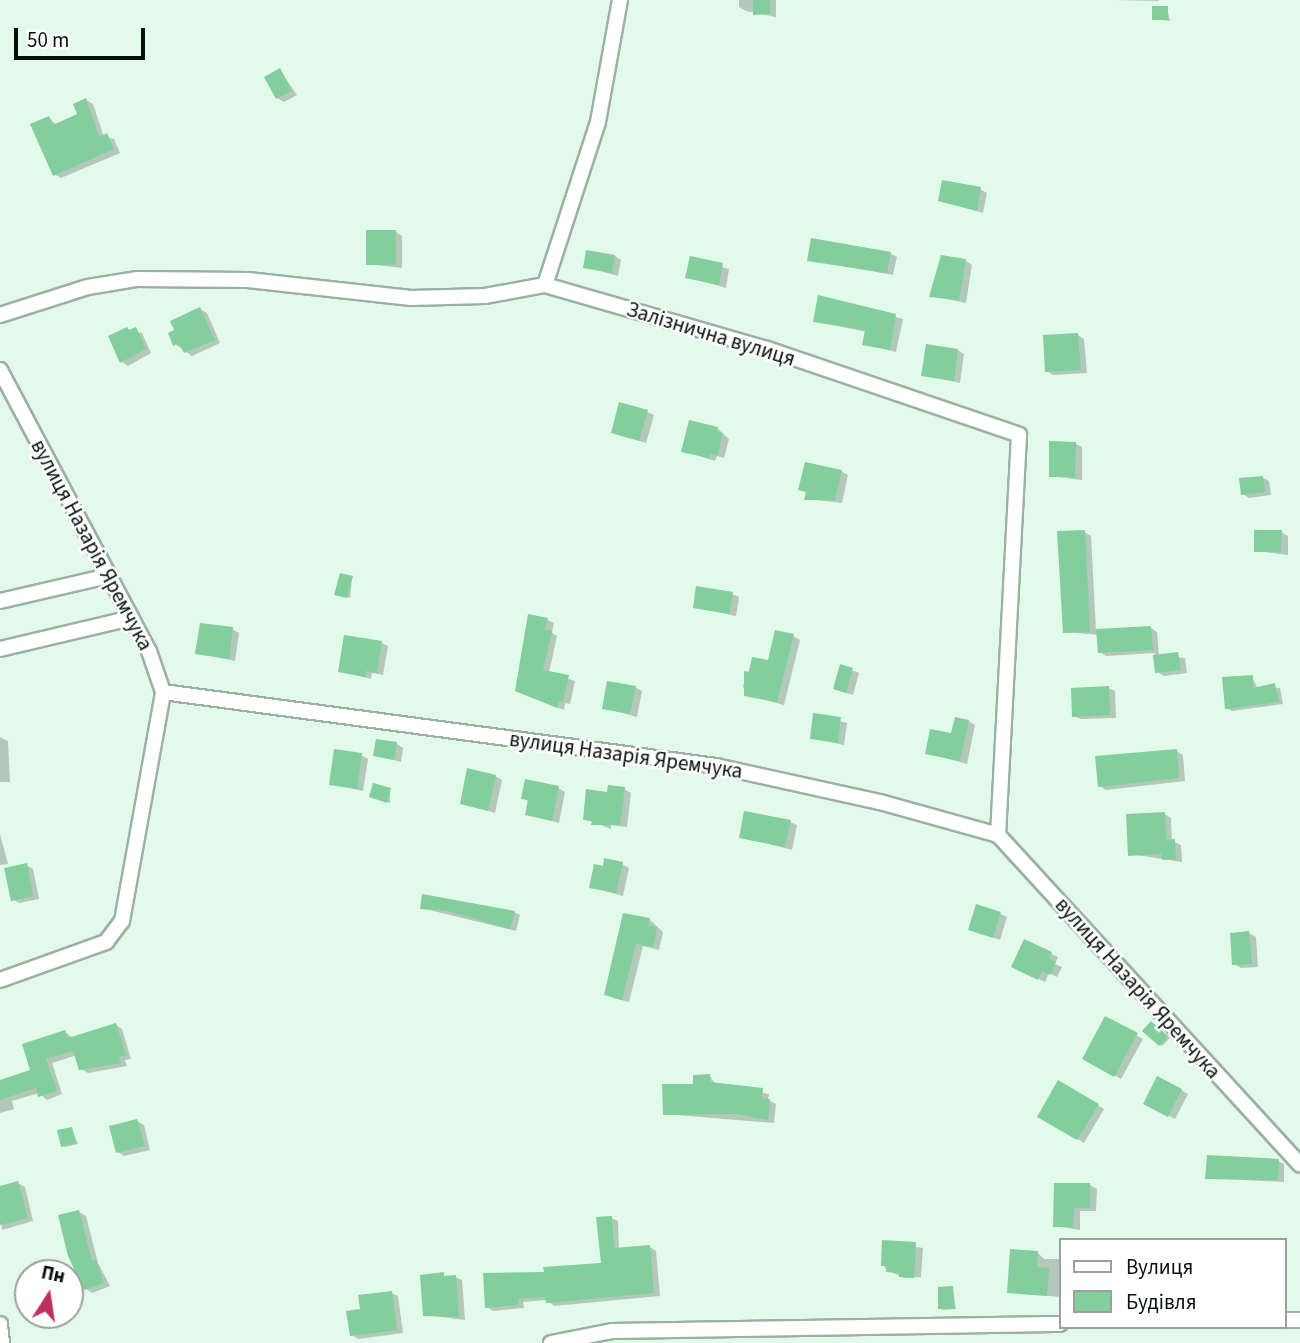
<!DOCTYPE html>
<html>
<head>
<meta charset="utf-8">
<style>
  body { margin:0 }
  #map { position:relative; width:1300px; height:1343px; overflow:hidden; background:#e2fae9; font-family:"Source Sans 3",sans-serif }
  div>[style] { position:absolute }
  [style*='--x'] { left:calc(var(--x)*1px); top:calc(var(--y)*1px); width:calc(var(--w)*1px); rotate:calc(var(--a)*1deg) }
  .shadow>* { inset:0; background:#0003 }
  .building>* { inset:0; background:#82ce9d }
  .roads { filter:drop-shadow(2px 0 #9bb1a2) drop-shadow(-2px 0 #9bb1a2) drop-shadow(0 2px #9bb1a2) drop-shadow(0 -2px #9bb1a2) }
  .minor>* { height:14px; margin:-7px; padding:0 7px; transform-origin:7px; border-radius:7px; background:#fff }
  span { translate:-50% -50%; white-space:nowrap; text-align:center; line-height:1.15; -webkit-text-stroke:5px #fff; paint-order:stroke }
  .street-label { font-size:21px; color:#09100b }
  .legend { position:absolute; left:1059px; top:1238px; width:228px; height:91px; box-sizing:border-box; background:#fff; border:2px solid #9d9f9d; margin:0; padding:9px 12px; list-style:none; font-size:21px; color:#09100b }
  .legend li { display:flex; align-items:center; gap:14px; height:35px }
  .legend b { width:35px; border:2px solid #9d9f9d }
  .north { position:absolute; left:14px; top:1259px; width:70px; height:70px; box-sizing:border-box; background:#fff; border:2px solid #9d9f9d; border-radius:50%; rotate:12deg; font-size:19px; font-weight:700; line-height:28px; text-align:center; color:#09100b }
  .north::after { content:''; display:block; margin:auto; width:24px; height:32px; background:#bf3162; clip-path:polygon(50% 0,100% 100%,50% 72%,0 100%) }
  .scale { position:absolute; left:14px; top:28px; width:131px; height:32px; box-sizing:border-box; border:4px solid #09100b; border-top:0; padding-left:9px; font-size:21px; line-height:24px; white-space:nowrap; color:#09100b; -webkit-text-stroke:5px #fff; paint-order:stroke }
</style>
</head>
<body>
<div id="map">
  <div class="shadow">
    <div style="clip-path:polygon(739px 0,776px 0,776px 17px,746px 11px,739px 7px)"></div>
    <div style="clip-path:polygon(1116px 0,1159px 0,1159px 1px)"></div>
    <div style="clip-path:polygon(1167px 8px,1170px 21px,1154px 19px)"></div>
    <div style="clip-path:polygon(280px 70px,297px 95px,284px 102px,277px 98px)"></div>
    <div style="clip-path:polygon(86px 100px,93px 104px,104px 137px,114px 139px,120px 153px,61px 178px,54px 174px,49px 118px,57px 125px,80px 115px)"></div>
    <div style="clip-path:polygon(980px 189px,987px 193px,983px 213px,940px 200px)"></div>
    <div style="clip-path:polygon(396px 232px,402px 236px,402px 268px,368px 264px)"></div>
    <div style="clip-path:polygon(891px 254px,897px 257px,893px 275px,809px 260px)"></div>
    <div style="clip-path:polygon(615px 256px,621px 260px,618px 276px,585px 267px)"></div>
    <div style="clip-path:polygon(691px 258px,729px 269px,726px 288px,687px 277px)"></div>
    <div style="clip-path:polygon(966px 261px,972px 265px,966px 303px,931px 296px,933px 283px)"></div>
    <div style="clip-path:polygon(819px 297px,903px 319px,896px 352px,864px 344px,866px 332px,815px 321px)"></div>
    <div style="clip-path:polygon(200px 309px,207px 313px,220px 343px,192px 356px,175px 344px)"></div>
    <div style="clip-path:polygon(127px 329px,142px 333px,151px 353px,128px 366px,122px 362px)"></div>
    <div style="clip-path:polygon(1078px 335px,1084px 339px,1087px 373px,1053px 375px,1047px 371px)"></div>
    <div style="clip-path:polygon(958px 350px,964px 354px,960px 383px,923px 375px)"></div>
    <div style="clip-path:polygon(647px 412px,654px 415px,646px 443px,613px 432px)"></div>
    <div style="clip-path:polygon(717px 428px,729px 439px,724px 458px,717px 456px,715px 461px,683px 451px)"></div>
    <div style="clip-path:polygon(1075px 443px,1082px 447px,1082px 480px,1051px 476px)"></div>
    <div style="clip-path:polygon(841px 471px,848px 475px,842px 503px,806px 499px,807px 493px,800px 489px)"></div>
    <div style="clip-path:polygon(1263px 478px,1269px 481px,1271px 495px,1249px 498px,1243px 494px)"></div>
    <div style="clip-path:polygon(1084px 532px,1091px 536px,1096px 631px,1151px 628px,1157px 632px,1159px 656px,1185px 658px,1187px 673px,1164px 676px,1157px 672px,1155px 653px,1106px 656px,1100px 652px,1099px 635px,1065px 632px)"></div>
    <div style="clip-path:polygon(1281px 532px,1288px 536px,1288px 555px,1256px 551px)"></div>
    <div style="clip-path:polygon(352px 578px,350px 598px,339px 595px)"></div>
    <div style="clip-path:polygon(732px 594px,739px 597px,736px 616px,695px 607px)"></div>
    <div style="clip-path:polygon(547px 620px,554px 623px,552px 633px,557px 636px,549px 673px,575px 681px,570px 704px,565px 703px,564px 710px,523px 694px)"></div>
    <div style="clip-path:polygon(232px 629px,239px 633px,235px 661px,197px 653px)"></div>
    <div style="clip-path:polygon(793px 636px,800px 640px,784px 705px,746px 695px,743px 686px,753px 659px,769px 662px)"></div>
    <div style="clip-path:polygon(382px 643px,388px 646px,383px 675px,372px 673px,371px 679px,340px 671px)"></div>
    <div style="clip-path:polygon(841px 666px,859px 673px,853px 695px,835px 689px)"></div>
    <div style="clip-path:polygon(1252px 677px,1258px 689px,1280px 688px,1283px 704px,1232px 711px,1226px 708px)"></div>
    <div style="clip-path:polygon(635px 687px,642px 691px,637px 717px,604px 708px)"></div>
    <div style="clip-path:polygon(1108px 688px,1115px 691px,1116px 718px,1081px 719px,1074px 716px)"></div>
    <div style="clip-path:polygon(815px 715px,847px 723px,844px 745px,812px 738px)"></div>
    <div style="clip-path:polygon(968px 721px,975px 725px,967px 764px,927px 753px)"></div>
    <div style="clip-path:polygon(0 737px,8px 741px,10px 782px,0 782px)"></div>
    <div style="clip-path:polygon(397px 744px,403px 748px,401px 762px,375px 755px)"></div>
    <div style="clip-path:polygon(1176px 751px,1183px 755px,1185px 781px,1106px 790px,1099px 786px)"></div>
    <div style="clip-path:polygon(361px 755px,368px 759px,363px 791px,331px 784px)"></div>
    <div style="clip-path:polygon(495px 776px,502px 780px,495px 813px,462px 803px)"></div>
    <div style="clip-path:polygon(558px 788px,565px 792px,559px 823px,527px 814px,529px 802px,523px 798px)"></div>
    <div style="clip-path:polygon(624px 789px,631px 793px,627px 827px,611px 825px,611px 829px,585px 819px,608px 794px)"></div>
    <div style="clip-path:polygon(390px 790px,390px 803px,373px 798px)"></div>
    <div style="clip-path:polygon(1164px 814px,1171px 818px,1172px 841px,1181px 845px,1182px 862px,1130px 854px)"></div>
    <div style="clip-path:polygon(790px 822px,797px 825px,792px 850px,741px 837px)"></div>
    <div style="clip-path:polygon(0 834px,8px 864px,0 865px)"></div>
    <div style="clip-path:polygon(622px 864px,629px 868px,623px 896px,591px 887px,604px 868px)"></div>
    <div style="clip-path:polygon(26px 865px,33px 869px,39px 899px,19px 903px,12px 899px)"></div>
    <div style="clip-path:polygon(421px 908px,514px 912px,520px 915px,516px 931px)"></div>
    <div style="clip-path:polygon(1000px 914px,1007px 917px,1000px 940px,970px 929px)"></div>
    <div style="clip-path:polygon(649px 919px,663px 932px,659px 950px,643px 946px,629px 1002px,613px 998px,606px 994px)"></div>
    <div style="clip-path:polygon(1249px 933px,1256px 937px,1258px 967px,1241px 968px,1234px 964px)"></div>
    <div style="clip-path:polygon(1025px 941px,1058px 957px,1055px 964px,1062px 967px,1057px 977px,1049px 973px,1045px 982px,1020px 970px)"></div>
    <div style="clip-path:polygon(1106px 1018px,1143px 1039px,1121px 1079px,1084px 1058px)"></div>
    <div style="clip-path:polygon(1154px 1024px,1170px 1038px,1162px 1046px,1160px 1045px)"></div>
    <div style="clip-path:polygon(116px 1025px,122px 1029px,131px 1059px,125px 1060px,127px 1066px,88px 1073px,81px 1069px,77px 1055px,52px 1063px,62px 1094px,47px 1100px,39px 1093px,12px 1101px,14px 1109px,0 1113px,0 1082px,32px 1072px,65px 1032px,73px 1038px)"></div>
    <div style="clip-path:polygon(710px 1076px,716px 1085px,769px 1094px,768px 1100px,776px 1104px,774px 1123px,665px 1114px)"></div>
    <div style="clip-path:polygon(1059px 1082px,1104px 1109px,1084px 1143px,1039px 1116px)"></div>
    <div style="clip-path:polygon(1181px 1090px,1188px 1094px,1175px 1119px,1145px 1103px)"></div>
    <div style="clip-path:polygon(137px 1121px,144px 1125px,150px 1150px,124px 1156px,118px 1152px)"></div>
    <div style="clip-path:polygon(71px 1128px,78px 1144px,65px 1147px,63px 1146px)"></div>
    <div style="clip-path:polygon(1278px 1161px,1284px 1164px,1284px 1182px,1207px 1178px)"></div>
    <div style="clip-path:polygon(18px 1183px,25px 1187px,33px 1221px,2px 1230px,0 1188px)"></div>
    <div style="clip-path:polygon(1090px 1185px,1097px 1189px,1096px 1211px,1080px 1211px,1080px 1230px,1055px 1226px)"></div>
    <div style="clip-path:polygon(79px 1212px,86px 1216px,98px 1263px,110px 1286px,92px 1293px,86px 1289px)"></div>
    <div style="clip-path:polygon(611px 1218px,618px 1221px,619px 1249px,650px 1247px,656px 1251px,660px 1296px,554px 1306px,547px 1300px,523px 1302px,524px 1308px,493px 1311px,487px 1307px,545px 1273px,603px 1265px)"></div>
    <div style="clip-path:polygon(884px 1242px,923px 1248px,921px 1277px,905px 1278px,888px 1271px,883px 1265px)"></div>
    <div style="clip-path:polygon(1038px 1253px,1044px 1259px,1060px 1259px,1060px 1297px,1008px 1292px)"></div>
    <div style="clip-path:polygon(455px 1277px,462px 1280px,465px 1320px,425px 1315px)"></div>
    <div style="clip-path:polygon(28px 1284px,28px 1315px,44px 1315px,29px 1318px,22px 1315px,16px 1287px)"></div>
    <div style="clip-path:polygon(953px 1288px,956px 1309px,943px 1310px,940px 1308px)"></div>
    <div style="clip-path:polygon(391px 1293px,398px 1296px,403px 1333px,358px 1339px,352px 1335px,362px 1310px)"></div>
  </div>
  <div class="building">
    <div style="clip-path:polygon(753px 0,770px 0,770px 14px,753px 15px)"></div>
    <div style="clip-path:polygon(1152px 6px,1168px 6px,1168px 20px,1152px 20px)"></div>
    <div style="clip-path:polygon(280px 68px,292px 91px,276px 99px,264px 77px)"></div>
    <div style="clip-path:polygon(86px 98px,99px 137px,107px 133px,114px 149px,53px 176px,30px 124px,49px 116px,53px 125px,77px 114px,73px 104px)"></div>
    <div style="clip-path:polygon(942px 180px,981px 187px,977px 211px,938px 201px)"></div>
    <div style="clip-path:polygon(366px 230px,396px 230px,396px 265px,366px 265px)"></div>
    <div style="clip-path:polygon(811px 238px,891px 252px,887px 273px,807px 261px)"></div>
    <div style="clip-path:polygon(586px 250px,615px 255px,612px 273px,583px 268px)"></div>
    <div style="clip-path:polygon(941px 255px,966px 259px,959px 300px,929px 297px)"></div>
    <div style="clip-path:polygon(690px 256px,723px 263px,719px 285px,685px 278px)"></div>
    <div style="clip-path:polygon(818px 295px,896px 314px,890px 350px,862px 345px,865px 330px,813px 322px)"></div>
    <div style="clip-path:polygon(200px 307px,215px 340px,184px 353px,179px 343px,173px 346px,168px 333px,174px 330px,170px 321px)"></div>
    <div style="clip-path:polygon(127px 327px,129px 330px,136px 327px,146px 349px,120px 363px,108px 336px)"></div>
    <div style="clip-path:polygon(1078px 333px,1081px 370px,1045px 372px,1043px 335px)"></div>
    <div style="clip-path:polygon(926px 344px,958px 349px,954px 381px,921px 376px)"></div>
    <div style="clip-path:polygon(619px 402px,648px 410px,639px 441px,611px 433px)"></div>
    <div style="clip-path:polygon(689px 420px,718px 427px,717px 431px,723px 433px,717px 456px,710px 454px,709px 458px,681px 452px)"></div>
    <div style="clip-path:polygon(1049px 441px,1076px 442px,1075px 477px,1049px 477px)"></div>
    <div style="clip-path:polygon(805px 462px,842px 470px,835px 500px,804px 500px,806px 492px,798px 490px)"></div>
    <div style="clip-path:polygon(1263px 476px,1265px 492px,1241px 495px,1239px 478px)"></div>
    <div style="clip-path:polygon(1085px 530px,1090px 632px,1063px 633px,1057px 531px)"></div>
    <div style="clip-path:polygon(1254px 530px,1282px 530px,1281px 552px,1254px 552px)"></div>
    <div style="clip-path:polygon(340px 573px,353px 576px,347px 598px,334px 595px)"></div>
    <div style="clip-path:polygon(696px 586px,733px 592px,729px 614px,693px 608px)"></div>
    <div style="clip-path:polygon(528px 614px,548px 618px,545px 630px,552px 631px,543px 670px,569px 675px,563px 702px,559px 701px,557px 708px,515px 691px)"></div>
    <div style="clip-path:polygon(200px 623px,233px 627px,229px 659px,195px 654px)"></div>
    <div style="clip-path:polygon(1151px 626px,1153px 650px,1098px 653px,1096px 629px)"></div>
    <div style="clip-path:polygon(775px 630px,794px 634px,777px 702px,744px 696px,744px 671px,749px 672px,752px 657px,768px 660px)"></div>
    <div style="clip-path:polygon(344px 635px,382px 641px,377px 673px,366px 671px,365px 677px,338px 672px)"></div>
    <div style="clip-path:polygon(1178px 652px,1181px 670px,1155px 673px,1153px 655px)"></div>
    <div style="clip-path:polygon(840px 664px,853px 668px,846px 693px,833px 689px)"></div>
    <div style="clip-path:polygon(1253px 675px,1253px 688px,1275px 683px,1279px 702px,1225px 709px,1222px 677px)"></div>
    <div style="clip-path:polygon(607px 681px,636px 686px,630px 714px,602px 709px)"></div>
    <div style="clip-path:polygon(1109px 686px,1110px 715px,1072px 717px,1071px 688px)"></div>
    <div style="clip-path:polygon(813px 713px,841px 717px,838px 743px,810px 739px)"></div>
    <div style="clip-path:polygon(955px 717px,969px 720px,960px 761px,925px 754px,930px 729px,951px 733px)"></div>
    <div style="clip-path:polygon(376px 739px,397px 742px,394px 760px,373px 756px)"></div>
    <div style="clip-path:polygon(334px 749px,362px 753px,357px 789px,329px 785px)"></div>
    <div style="clip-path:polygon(1177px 749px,1179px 778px,1098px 787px,1095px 756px)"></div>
    <div style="clip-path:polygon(467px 768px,496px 775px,488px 811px,460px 804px)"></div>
    <div style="clip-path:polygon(525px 779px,559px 786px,552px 821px,525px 815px,528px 800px,521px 799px)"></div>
    <div style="clip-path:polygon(373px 783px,391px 788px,387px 803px,369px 797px)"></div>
    <div style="clip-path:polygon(608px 785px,625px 787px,620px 825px,591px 825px,592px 821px,583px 820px,586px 789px,607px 792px)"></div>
    <div style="clip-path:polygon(744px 811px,791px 820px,785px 847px,739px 838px)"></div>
    <div style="clip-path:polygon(1165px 812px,1166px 840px,1175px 839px,1176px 859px,1162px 860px,1161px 854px,1128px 856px,1126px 814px)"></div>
    <div style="clip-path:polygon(604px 858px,623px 862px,616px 893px,589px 888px,594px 864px,603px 866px)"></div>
    <div style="clip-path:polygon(27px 863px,33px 896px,11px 901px,4px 868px)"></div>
    <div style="clip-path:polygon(422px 894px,515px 911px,510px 929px,448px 911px,420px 909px)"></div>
    <div style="clip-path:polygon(976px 904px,1001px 912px,993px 938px,968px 930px)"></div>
    <div style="clip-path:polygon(623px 913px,650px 918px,648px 925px,657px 927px,653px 947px,636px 944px,622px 1000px,604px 995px)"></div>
    <div style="clip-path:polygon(1249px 931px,1252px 964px,1232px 965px,1230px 933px)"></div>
    <div style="clip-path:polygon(1024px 939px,1052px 952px,1049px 959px,1056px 962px,1050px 975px,1042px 971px,1038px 980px,1011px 967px)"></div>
    <div style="clip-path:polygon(1105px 1016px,1138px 1033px,1114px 1077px,1082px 1059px)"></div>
    <div style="clip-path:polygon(1151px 1021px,1168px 1036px,1159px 1046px,1142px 1031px)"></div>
    <div style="clip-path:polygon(116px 1023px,126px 1055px,119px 1057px,121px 1063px,79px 1070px,73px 1051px,46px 1059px,57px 1091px,38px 1097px,36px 1088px,0 1100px,0 1080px,30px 1070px,22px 1044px,65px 1030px,68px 1038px)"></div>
    <div style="clip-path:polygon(710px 1074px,710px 1082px,763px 1088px,762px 1098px,770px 1099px,768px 1120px,736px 1114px,663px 1115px,662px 1084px,693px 1084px,693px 1075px)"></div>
    <div style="clip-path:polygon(1157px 1076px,1182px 1089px,1168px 1117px,1143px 1104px)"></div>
    <div style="clip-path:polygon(1058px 1080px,1099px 1104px,1077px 1140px,1037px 1117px)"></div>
    <div style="clip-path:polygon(137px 1119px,145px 1146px,116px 1153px,109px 1126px)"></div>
    <div style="clip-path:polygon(72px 1127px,76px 1143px,61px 1147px,57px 1130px)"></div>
    <div style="clip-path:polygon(1207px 1155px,1279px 1159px,1278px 1180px,1205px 1179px)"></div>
    <div style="clip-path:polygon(18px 1181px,28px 1218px,0 1225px,0 1186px)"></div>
    <div style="clip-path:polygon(1054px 1183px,1090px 1183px,1090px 1208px,1074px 1208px,1073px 1227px,1053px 1227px)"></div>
    <div style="clip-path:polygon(79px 1210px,92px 1261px,96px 1260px,104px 1283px,84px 1290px,68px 1256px,58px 1215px)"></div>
    <div style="clip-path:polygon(612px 1216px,614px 1248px,650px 1245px,654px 1293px,546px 1303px,545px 1297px,518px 1299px,518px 1305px,485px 1308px,483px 1273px,544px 1272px,543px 1267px,601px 1263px,596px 1217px)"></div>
    <div style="clip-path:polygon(882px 1240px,916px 1242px,914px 1278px,899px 1277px,899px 1273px,886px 1272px,887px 1266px,881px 1266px)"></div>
    <div style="clip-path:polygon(1010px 1249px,1038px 1251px,1037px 1267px,1049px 1268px,1047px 1296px,1007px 1293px)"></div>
    <div style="clip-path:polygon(444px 1272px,444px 1276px,456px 1275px,459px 1317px,423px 1316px,420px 1275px)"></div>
    <div style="clip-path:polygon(953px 1286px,954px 1309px,938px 1309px,938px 1287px)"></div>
    <div style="clip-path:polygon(392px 1291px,397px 1330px,350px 1336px,346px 1311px,360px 1309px,358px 1295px)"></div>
  </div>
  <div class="roads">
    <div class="minor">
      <div style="--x:545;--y:285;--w:171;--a:-72"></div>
      <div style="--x:598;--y:122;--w:124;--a:-79.8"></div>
      <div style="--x:0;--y:315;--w:92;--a:-17.7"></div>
      <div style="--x:88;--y:287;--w:50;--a:-9.3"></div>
      <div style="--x:137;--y:279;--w:111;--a:0.5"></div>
      <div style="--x:248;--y:280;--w:164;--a:6.3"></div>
      <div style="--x:411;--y:298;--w:74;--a:-1.5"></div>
      <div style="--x:485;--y:296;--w:61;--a:-10.4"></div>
      <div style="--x:545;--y:285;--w:231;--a:16.1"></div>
      <div style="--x:767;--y:349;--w:266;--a:18.8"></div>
      <div style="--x:1019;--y:435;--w:401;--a:93"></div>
      <div style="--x:0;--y:370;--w:318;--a:62.1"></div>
      <div style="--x:149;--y:651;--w:43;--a:71.1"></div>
      <div style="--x:163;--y:692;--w:558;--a:7.62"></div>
      <div style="--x:716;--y:766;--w:168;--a:12.4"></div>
      <div style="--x:880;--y:802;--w:123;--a:15.6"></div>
      <div style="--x:998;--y:835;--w:447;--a:47.5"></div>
      <div style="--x:0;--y:601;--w:111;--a:-13"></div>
      <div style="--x:0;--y:649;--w:135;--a:-13.3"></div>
      <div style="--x:0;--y:980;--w:113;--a:-19.7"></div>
      <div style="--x:106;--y:942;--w:26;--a:-53"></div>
      <div style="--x:122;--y:921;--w:233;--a:-79.8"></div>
      <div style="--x:1284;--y:1320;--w:16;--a:0"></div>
      <div style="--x:0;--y:1324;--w:19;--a:84"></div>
      <div style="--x:551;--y:1343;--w:63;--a:-11"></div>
      <div style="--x:613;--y:1331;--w:447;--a:-0.9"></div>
    </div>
  </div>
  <div class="street-label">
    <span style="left:711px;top:334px;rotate:17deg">Залізнична вулиця</span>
    <span style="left:92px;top:545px;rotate:62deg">вулиця Назарія Яремчука</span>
    <span style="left:626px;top:755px;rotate:8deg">вулиця Назарія Яремчука</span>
    <span style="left:1138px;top:988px;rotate:48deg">вулиця Назарія Яремчука</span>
  </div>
  <ul class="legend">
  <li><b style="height:9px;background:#fff"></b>Вулиця</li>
  <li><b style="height:19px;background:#82ce9d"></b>Будівля</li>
  </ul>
  <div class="north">Пн</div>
  <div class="scale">50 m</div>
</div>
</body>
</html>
